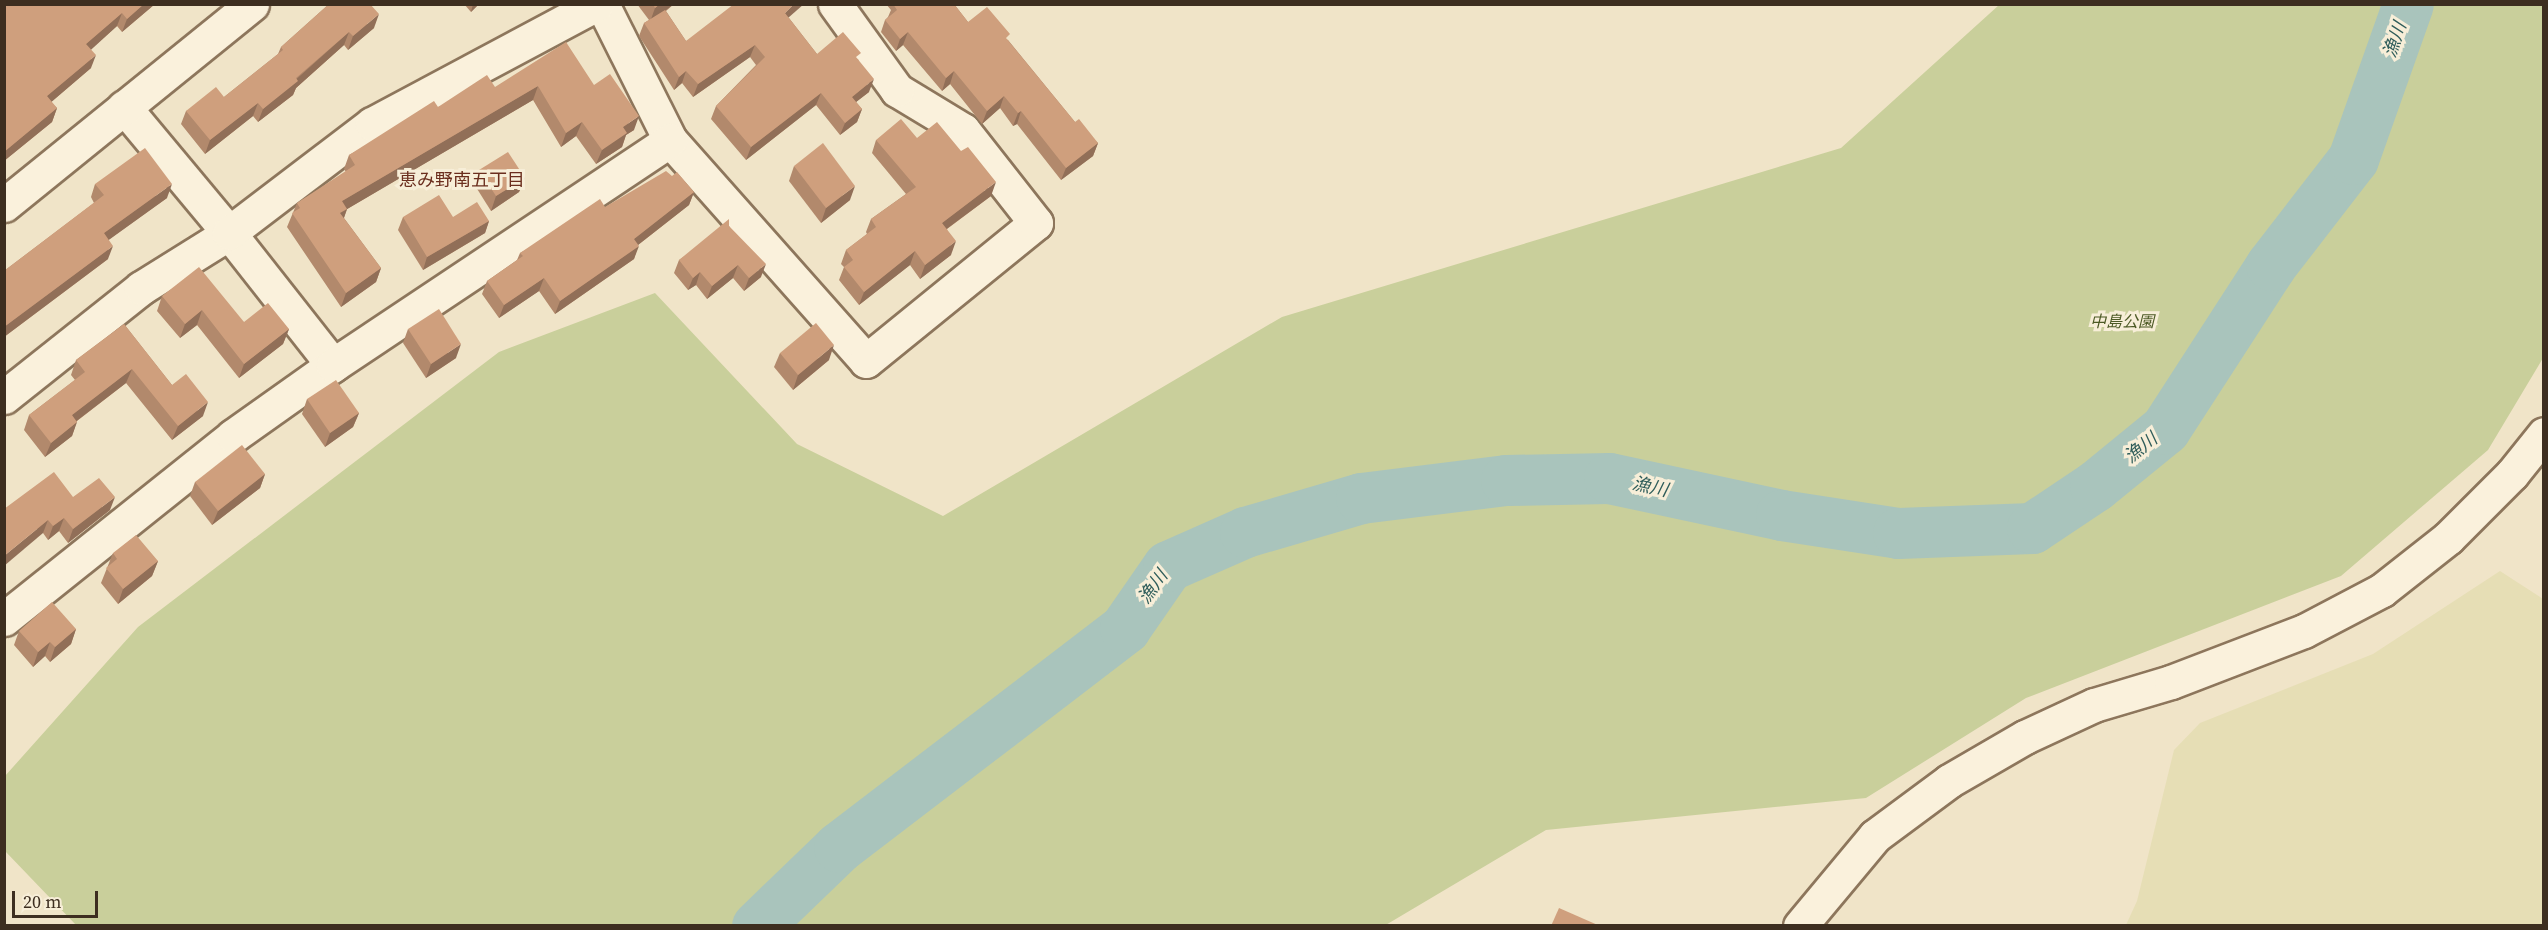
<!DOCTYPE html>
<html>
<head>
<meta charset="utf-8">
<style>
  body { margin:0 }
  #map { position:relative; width:2548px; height:930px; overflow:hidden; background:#f0e4c8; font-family:"Source Serif 4","Noto Sans JP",serif }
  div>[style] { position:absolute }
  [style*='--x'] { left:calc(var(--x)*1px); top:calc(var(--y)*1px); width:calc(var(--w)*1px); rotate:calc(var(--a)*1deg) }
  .farmland>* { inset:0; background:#e6deb5 }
  .green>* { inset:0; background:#c9cf9b }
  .river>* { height:51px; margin:-25.5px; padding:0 25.5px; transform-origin:25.5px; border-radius:25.5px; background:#a9c4bc }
  .roads { filter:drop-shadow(2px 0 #8d765c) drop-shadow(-2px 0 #8d765c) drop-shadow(0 2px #8d765c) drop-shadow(0 -2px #8d765c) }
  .street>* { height:33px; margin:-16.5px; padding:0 16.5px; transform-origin:16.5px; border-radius:16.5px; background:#faf1dc }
  .secondary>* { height:33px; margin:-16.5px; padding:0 16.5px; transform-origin:16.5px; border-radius:16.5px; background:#faf1dc }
  .wall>* { inset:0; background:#b2896c }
  .shaded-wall>* { inset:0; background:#916f58 }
  .building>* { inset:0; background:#cf9f7d }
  span { translate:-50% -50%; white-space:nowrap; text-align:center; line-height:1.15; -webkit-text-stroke:6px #f7eed8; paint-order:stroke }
  .park-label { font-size:16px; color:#4d5a26; font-style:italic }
  .water-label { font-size:18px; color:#2f5d5a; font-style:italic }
  .neighbourhood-label { font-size:18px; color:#6b2e1e }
  .frame { position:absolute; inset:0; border:6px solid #3d2e20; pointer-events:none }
  .scale { position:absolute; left:12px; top:891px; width:86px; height:27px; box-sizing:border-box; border:3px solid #3d2e20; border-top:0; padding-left:8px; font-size:18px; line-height:21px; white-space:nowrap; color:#3d2e20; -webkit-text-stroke:4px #f7eed8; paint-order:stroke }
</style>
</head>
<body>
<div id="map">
  <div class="farmland">
    <div style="clip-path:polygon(2500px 571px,2543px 599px,2543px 925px,2126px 925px,2137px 901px,2174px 750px,2200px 723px,2373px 654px)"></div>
  </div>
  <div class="green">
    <div style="clip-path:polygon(1999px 5px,2543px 5px,2543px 358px,2488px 450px,2341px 576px,2026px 698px,1866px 798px,1546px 830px,1384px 926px,76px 925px,5px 851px,5px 776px,138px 627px,499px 352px,655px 293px,797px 444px,943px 516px,1282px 317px,1841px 148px)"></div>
  </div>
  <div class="river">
    <div style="--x:757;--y:926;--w:114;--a:-43.9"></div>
    <div style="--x:839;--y:847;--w:360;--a:-37.4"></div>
    <div style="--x:1125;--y:628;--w:75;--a:-55.3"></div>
    <div style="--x:1168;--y:566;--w:84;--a:-23.8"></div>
    <div style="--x:1245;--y:532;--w:121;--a:-16.3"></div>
    <div style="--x:1361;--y:498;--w:146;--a:-7.1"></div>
    <div style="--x:1506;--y:480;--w:103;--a:-1.1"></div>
    <div style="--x:1609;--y:478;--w:176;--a:12.1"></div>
    <div style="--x:1781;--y:515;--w:118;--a:8.7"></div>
    <div style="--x:1898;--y:533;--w:134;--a:-2.1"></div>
    <div style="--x:2032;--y:528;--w:76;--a:-33.7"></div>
    <div style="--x:2095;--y:486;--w:90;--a:-39.2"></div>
    <div style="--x:2165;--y:429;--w:195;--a:-57.1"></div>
    <div style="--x:2271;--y:265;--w:134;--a:-52.3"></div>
    <div style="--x:2353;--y:159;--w:164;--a:-70.5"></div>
  </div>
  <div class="roads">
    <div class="street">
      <div style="--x:602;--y:4;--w:152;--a:63.4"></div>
      <div style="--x:670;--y:140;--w:295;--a:48.4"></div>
      <div style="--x:866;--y:361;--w:219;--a:-39.1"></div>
      <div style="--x:1036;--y:223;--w:118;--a:-128.1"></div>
      <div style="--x:963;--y:130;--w:77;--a:-148.8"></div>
      <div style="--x:897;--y:90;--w:106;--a:-125.8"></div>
      <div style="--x:124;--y:107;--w:164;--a:50.2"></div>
      <div style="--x:229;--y:233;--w:168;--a:51.8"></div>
      <div style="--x:4;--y:397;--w:175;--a:-38.5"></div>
      <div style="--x:141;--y:288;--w:104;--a:-32"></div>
      <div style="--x:229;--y:233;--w:180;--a:-37.3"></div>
      <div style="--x:372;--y:124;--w:255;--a:-28.1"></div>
      <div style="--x:4;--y:619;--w:293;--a:-38.6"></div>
      <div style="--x:233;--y:436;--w:123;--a:-35.4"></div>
      <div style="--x:333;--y:365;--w:405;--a:-33.7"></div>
    </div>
    <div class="secondary">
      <div style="--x:4;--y:205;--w:319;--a:-39"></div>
      <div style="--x:1800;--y:926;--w:117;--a:-50.2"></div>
      <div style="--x:1875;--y:836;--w:92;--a:-36.6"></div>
      <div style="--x:1949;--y:781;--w:88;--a:-30.1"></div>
      <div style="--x:2025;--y:737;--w:76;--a:-24.9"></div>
      <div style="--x:2094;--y:705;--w:80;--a:-16.6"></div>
      <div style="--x:2171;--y:682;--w:142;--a:-21"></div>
      <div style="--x:2304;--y:631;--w:88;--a:-27.7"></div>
      <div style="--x:2382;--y:590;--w:84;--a:-38.2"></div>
      <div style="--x:2448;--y:538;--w:91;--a:-45"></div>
      <div style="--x:2512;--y:474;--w:51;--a:-51.3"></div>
    </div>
  </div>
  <div class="wall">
    <div style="clip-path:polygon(4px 4px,155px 4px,122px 32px,117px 26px,91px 49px,91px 68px,51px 102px,57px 108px,52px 122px,4px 161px)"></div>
    <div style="clip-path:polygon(329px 4px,374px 28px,348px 50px,344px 45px,296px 88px,293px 95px,258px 122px,253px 116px,205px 154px,181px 124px,186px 111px,224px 97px,278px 54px,281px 47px)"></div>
    <div style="clip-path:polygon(464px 4px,479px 4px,471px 12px)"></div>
    <div style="clip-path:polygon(637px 4px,674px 4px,666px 11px,686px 41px,789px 18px,817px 54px,858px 59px,869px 92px,856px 102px,862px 109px,857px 122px,840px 135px,816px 105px,746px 160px,711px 119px,716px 106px,756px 65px,750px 57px,693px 97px,682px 83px,674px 90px,639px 36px,644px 23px,649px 20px)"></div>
    <div style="clip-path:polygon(886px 4px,954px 4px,968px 22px,1008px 40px,1075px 122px,1098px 143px,1093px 156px,1061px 180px,1017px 124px,1013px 126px,1000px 108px,982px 124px,950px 84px,942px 91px,903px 45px,896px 51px,881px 32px,885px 20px,888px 17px,891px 10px)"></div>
    <div style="clip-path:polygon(594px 85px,634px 130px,626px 135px,622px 147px,596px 164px,576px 136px,561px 147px,533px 100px,347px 209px,344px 218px,381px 268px,376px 282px,341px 307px,287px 227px,297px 203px,346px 172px,344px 169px,349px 155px,438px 107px,495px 87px)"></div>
    <div style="clip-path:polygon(917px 138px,991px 196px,947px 229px,951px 255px,920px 279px,910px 265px,859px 305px,839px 280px,844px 267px,841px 264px,846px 250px,867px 234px,866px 232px,871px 219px,906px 194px,872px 153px,876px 140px)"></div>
    <div style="clip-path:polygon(794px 166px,850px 200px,821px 223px,789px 181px)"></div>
    <div style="clip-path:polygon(479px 170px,525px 178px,519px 192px,491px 211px,474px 184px)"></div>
    <div style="clip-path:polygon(672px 176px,694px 192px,689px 205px,638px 245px,634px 259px,555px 314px,539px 291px,499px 318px,482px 294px,487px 281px,517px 260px,520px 253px,605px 207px)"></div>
    <div style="clip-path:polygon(95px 184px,167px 198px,108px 240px,108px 259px,4px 337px,4px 271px,94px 203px,91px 197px)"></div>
    <div style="clip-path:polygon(403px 217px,453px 217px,489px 221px,485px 233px,423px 270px,398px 230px)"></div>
    <div style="clip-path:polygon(729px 226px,761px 277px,744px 291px,733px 278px,707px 299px,696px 285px,688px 290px,674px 273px,679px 260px)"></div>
    <div style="clip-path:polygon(162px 296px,244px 322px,289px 329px,283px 344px,239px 378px,197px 325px,180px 338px,157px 311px)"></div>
    <div style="clip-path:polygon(124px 324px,172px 385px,203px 416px,172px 440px,126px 383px,77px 421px,72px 436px,45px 457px,24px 430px,29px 415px,75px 380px,71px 375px,76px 360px)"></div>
    <div style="clip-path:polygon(408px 329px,456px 358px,426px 378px,403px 343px)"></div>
    <div style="clip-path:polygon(780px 353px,829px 360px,793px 390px,774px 367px)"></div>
    <div style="clip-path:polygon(307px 399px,359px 413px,353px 427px,325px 447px,302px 414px)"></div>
    <div style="clip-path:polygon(265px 474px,260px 488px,212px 525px,190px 496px,195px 482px)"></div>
    <div style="clip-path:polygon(73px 497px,110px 510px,68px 543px,59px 531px,48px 540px,43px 533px,4px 509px)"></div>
    <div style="clip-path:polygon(113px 553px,158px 561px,152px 576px,118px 604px,101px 583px)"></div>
    <div style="clip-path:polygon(76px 629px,71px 644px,50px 662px,45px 656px,33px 667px,14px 645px,19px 631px)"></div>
  </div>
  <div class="shaded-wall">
    <div style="clip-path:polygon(144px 4px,155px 4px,122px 32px,127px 19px)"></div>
    <div style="clip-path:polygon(473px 4px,479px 4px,471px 12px)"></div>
    <div style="clip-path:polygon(660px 4px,674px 4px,650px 22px,655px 8px)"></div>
    <div style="clip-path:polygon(794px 4px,804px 4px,780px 25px,785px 13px)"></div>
    <div style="clip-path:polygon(122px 13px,117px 26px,82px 58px,86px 44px)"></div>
    <div style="clip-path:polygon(379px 14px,374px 28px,348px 50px,353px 36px)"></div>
    <div style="clip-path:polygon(349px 32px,344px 45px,296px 88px,293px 95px,258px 122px,263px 109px)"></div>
    <div style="clip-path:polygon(908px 32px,903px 45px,896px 51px,900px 39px)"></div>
    <div style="clip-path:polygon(755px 45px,750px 57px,693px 97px,698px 84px)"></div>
    <div style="clip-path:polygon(96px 55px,91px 68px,42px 110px,47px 96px)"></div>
    <div style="clip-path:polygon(686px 71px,682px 83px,674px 90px,679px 77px)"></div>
    <div style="clip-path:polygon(954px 71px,950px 84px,942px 91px,946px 78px)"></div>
    <div style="clip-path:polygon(874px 79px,869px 92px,847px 109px,852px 97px)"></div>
    <div style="clip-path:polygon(538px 86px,533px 100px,337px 215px,342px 201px)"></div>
    <div style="clip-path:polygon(821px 93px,816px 105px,746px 160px,751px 147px)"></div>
    <div style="clip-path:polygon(1004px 96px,1000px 108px,982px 124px,987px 111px)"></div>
    <div style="clip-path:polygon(258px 103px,253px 116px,205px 154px,210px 140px)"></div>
    <div style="clip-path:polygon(57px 108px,52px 122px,4px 161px,4px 152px)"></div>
    <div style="clip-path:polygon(862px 109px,857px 122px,840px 135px,845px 123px)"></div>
    <div style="clip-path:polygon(1021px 111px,1017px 124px,1013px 126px,1018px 113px)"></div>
    <div style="clip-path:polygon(639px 116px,634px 130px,626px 135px,622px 147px,596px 164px,602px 150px,623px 127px)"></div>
    <div style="clip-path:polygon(582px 122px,576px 136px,561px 147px,566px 133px)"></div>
    <div style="clip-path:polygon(1098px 143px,1093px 156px,1061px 180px,1066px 168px)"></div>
    <div style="clip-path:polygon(525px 178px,519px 192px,491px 211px,496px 196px)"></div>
    <div style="clip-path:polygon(996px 182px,991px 196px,937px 236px,942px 223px)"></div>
    <div style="clip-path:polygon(172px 184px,167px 198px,99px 247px,104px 233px)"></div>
    <div style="clip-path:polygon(855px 186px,850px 200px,821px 223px,826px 208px)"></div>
    <div style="clip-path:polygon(694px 192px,689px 205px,629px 252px,634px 239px)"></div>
    <div style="clip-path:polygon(347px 209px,342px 223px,340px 213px)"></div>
    <div style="clip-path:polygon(489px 221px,485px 233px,423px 270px,427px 257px)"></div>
    <div style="clip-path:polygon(956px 241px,951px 255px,920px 279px,925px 265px)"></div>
    <div style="clip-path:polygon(113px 246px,108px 259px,4px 337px,4px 327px)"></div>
    <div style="clip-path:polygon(639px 246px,634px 259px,555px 314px,560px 301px)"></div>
    <div style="clip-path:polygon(915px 251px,910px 265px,859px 305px,864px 292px)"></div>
    <div style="clip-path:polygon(766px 264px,761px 277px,744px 291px,749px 278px)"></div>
    <div style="clip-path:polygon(738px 265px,733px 278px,707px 299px,712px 286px)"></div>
    <div style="clip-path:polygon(381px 268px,376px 282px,341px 307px,346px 293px)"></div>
    <div style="clip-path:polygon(700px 272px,696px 285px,688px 290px,693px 278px)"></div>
    <div style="clip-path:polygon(544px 278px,539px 291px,499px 318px,504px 305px)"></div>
    <div style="clip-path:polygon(202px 310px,197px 325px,180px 338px,185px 324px)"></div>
    <div style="clip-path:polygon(289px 329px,283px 344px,239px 378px,244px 364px)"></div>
    <div style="clip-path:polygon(461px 344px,456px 358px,426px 378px,431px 364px)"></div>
    <div style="clip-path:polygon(834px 345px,829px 360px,793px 390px,798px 375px)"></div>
    <div style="clip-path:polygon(132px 369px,126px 383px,66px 429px,72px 415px)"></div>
    <div style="clip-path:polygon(208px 402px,203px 416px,172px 440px,178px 426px)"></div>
    <div style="clip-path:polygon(359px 413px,353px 427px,325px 447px,330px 433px)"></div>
    <div style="clip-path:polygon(77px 422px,72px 436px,45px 457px,51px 443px)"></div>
    <div style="clip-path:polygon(265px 474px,260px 488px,212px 525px,218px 511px)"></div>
    <div style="clip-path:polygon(115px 497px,110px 510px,68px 543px,73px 529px)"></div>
    <div style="clip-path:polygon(64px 518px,59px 531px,48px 540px,53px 526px)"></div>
    <div style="clip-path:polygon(48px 520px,43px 533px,4px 566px,4px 556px)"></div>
    <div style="clip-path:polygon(158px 561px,152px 576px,118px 604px,123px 589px)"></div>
    <div style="clip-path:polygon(76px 629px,71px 644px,50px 662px,55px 647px)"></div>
    <div style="clip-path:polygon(50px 642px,45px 656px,33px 667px,38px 652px)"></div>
  </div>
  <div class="building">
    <div style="clip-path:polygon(4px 4px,144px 4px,127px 19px,122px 13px,86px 44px,96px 55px,47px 96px,57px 108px,4px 152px)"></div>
    <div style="clip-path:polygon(329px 4px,370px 4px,379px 14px,353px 36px,349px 32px,296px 78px,298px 81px,263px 109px,258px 103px,210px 140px,186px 111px,216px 87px,224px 97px,283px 50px,281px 47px)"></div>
    <div style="clip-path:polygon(653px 4px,660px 4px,655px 8px)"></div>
    <div style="clip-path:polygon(734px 4px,794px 4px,785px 13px,817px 54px,843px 32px,861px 53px,856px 57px,874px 79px,852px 97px,862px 109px,845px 123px,821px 93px,751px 147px,716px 106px,765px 57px,755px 45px,698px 84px,686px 71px,679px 77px,644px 23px,665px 10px,686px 41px)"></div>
    <div style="clip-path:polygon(954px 4px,968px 22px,987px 7px,1010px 34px,1006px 38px,1075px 122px,1079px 119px,1098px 143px,1066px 168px,1021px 111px,1018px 113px,1004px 96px,987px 111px,954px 71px,946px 78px,908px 32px,900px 39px,885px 20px,897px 10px,893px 4px)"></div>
    <div style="clip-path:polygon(566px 42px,594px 85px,610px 74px,639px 116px,623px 127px,627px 133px,602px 150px,582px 122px,566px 133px,538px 86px,342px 201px,347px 209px,340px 213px,381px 268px,346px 293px,292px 213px,300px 208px,297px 203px,355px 165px,349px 155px,434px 101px,438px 107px,487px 75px,495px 87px)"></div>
    <div style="clip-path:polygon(901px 119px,917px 138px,937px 122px,961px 151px,968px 147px,996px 182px,942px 223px,956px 241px,925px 265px,915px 251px,864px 292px,844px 267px,853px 260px,846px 250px,876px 227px,871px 219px,916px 187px,876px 140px)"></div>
    <div style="clip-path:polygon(823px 143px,855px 186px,826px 208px,794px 166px)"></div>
    <div style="clip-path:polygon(145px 148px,172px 184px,104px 233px,113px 246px,4px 327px,4px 271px,104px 195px,95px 184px)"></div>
    <div style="clip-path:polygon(508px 152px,525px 178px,496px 196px,479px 170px)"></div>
    <div style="clip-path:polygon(666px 171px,672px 176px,677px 172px,694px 192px,634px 239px,639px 246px,560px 301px,544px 278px,504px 305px,487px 281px,523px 256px,520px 253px,600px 199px,605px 207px)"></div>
    <div style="clip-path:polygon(439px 195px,453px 217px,477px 202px,489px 221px,427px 257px,403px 217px)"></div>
    <div style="clip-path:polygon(729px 219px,729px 226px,766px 264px,749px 278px,738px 265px,712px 286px,700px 272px,693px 278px,679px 260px)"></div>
    <div style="clip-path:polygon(199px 267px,244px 322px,268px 303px,289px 329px,244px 364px,202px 310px,185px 324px,162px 296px)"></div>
    <div style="clip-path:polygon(439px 309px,461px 344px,431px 364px,408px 329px)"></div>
    <div style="clip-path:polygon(816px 323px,834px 345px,798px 375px,780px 353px)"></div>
    <div style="clip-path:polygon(124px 324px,172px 385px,186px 374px,208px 402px,178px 426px,132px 369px,72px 415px,77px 422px,51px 443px,29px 415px,85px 372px,76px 360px)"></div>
    <div style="clip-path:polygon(336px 380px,359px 413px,330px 433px,307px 399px)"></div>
    <div style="clip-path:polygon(242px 445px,265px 474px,218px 511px,195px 482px)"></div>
    <div style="clip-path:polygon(54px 472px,73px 497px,99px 478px,115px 497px,73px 529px,64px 518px,53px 526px,48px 520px,4px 556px,4px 509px)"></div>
    <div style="clip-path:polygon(136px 535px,158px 561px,123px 589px,106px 568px,117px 559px,113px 553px)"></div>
    <div style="clip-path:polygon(52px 602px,76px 629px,55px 647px,50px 642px,38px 652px,19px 631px)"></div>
    <div style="clip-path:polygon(1559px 908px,1600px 926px,1551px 926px)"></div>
  </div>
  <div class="park-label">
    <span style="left:2122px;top:321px">中島公園</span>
  </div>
  <div class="water-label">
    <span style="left:2395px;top:40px;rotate:-71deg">漁川</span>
    <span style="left:2141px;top:448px;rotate:-39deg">漁川</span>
    <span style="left:1650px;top:487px;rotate:12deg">漁川</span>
    <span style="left:1153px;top:587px;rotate:-54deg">漁川</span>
  </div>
  <div class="neighbourhood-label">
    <span style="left:462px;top:180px">恵み野南五丁目</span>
  </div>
  <div class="frame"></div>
  <div class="scale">20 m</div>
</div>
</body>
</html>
